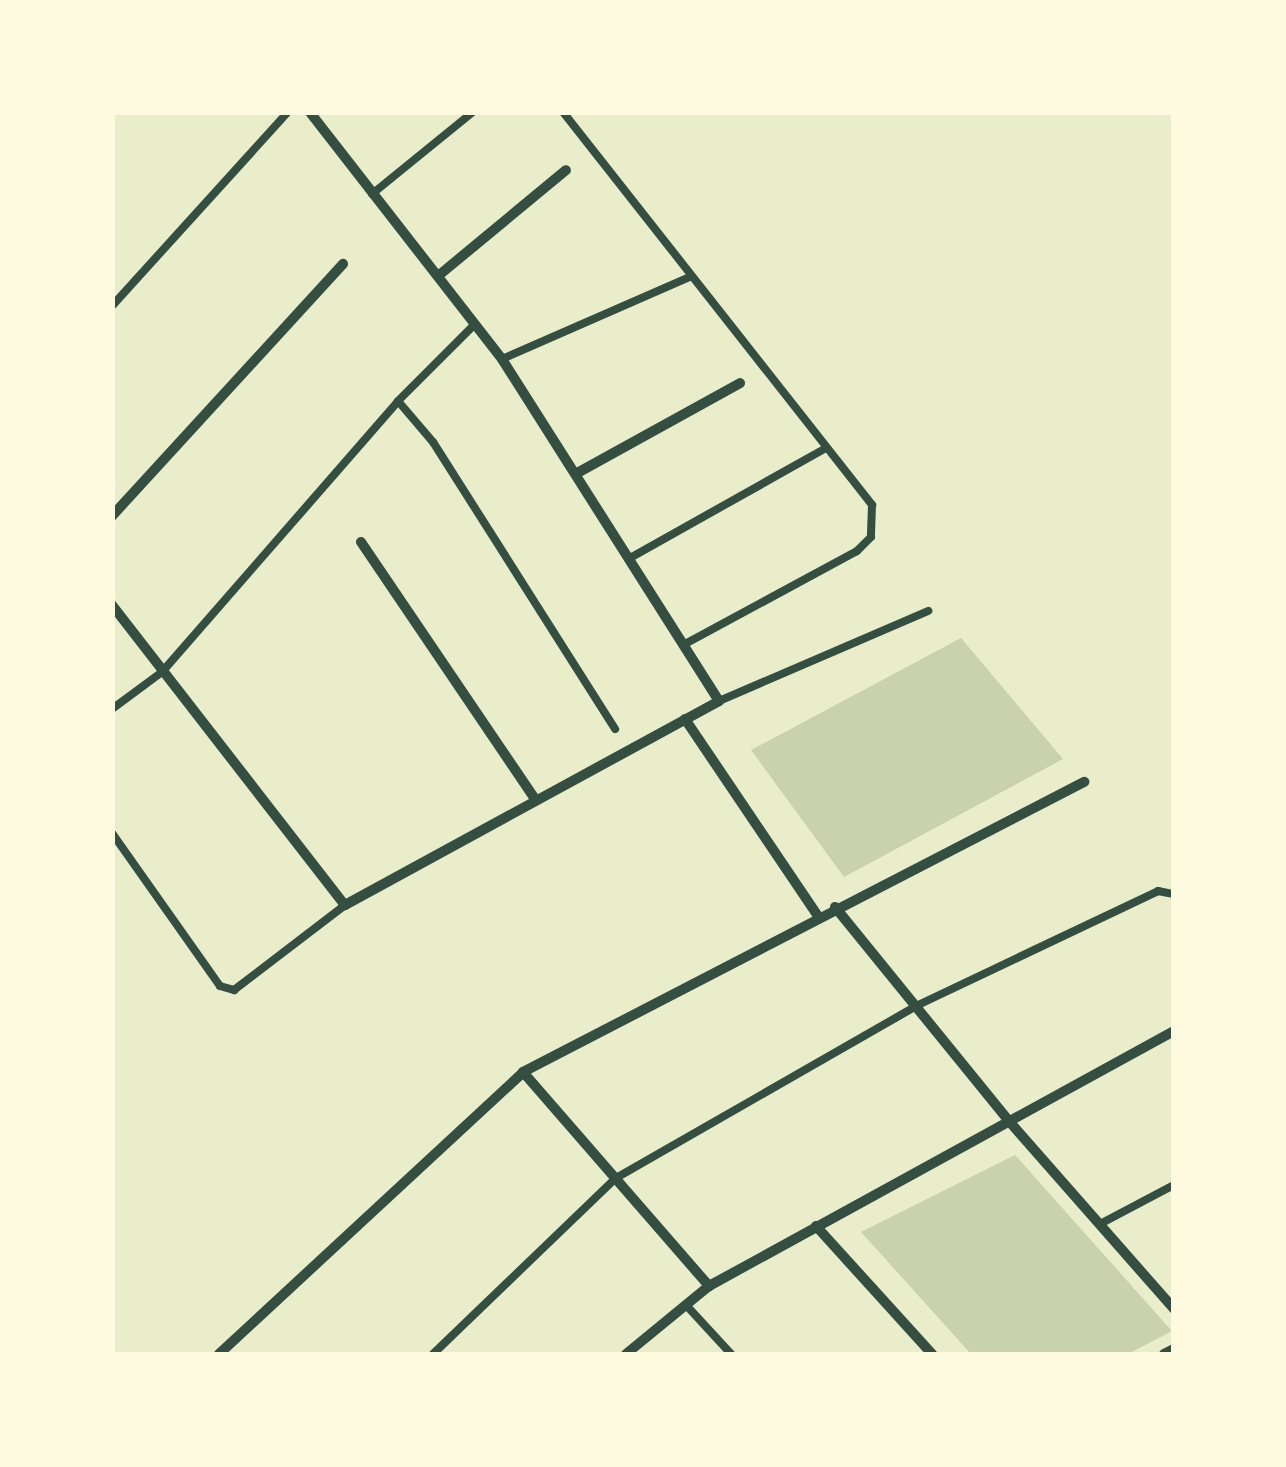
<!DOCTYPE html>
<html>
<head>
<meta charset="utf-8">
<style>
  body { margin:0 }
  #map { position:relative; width:1286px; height:1467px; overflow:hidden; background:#e9edc9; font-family:"Zilla Slab",serif }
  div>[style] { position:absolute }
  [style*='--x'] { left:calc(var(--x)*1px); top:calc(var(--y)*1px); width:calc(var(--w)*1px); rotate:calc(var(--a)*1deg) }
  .green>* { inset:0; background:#cad2ad }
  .service>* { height:8px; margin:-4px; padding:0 4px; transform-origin:4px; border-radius:4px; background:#344e41 }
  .minor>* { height:10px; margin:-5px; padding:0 5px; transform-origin:5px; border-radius:5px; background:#344e41 }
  span { translate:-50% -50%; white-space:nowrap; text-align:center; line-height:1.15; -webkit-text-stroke:10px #fefae0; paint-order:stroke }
  .frame { position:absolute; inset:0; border:115px solid #fefae0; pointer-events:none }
</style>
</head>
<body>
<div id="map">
  <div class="green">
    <div style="clip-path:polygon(961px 638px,1063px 759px,844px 877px,751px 750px)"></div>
    <div style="clip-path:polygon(1015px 1155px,1172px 1331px,1128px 1354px,971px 1354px,861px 1232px)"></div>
  </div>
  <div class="service">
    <div style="--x:563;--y:112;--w:500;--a:51.8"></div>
    <div style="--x:872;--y:505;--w:32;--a:92"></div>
    <div style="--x:871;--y:537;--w:20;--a:135"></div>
    <div style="--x:857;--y:551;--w:193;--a:151.6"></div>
    <div style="--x:372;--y:194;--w:130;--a:-39.1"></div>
    <div style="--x:112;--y:306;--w:262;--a:-47.8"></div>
    <div style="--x:502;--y:359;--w:205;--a:-23.6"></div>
    <div style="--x:398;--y:401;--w:54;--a:49.5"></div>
    <div style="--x:433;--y:442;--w:340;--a:57.6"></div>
    <div style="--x:630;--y:558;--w:223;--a:-29.3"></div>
    <div style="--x:719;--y:701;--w:228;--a:-23.3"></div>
    <div style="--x:112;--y:709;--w:62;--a:-36.5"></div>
    <div style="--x:162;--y:672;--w:359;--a:-48.9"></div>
    <div style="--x:398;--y:401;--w:107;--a:-45"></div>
    <div style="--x:112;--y:833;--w:187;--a:54.8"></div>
    <div style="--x:220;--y:986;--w:15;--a:16"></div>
    <div style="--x:234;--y:990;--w:140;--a:-37.4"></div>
    <div style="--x:1100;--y:1224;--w:84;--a:-27.8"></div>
    <div style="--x:686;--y:1305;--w:67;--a:47.4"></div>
    <div style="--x:433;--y:1354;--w:254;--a:-43.9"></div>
    <div style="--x:616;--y:1178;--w:346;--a:-29.8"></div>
    <div style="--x:916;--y:1006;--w:268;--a:-25.4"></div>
    <div style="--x:1158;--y:891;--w:16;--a:11"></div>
  </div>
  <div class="minor">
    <div style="--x:438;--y:276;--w:166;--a:-39.6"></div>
    <div style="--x:579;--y:472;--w:184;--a:-28.9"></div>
    <div style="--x:112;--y:516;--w:342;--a:-47.5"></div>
    <div style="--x:361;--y:542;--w:312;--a:55.9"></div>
    <div style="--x:112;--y:605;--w:380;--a:52.2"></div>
    <div style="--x:345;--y:905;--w:426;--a:-28.6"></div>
    <div style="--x:719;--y:701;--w:405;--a:-122.4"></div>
    <div style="--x:502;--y:359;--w:313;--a:-127.9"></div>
    <div style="--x:685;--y:719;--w:238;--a:56"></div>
    <div style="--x:835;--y:907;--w:274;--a:50.9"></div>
    <div style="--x:1008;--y:1120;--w:252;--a:48.7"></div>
    <div style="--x:523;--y:1072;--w:284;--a:49"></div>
    <div style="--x:816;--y:1226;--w:173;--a:47.8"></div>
    <div style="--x:219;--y:1354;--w:415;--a:-42.8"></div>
    <div style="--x:523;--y:1072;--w:632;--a:-27.34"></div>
    <div style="--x:626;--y:1354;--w:107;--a:-39.3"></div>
    <div style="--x:709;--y:1286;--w:530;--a:-28.74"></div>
    <div style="--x:1164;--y:1354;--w:11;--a:-27"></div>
  </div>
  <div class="frame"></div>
</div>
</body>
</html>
